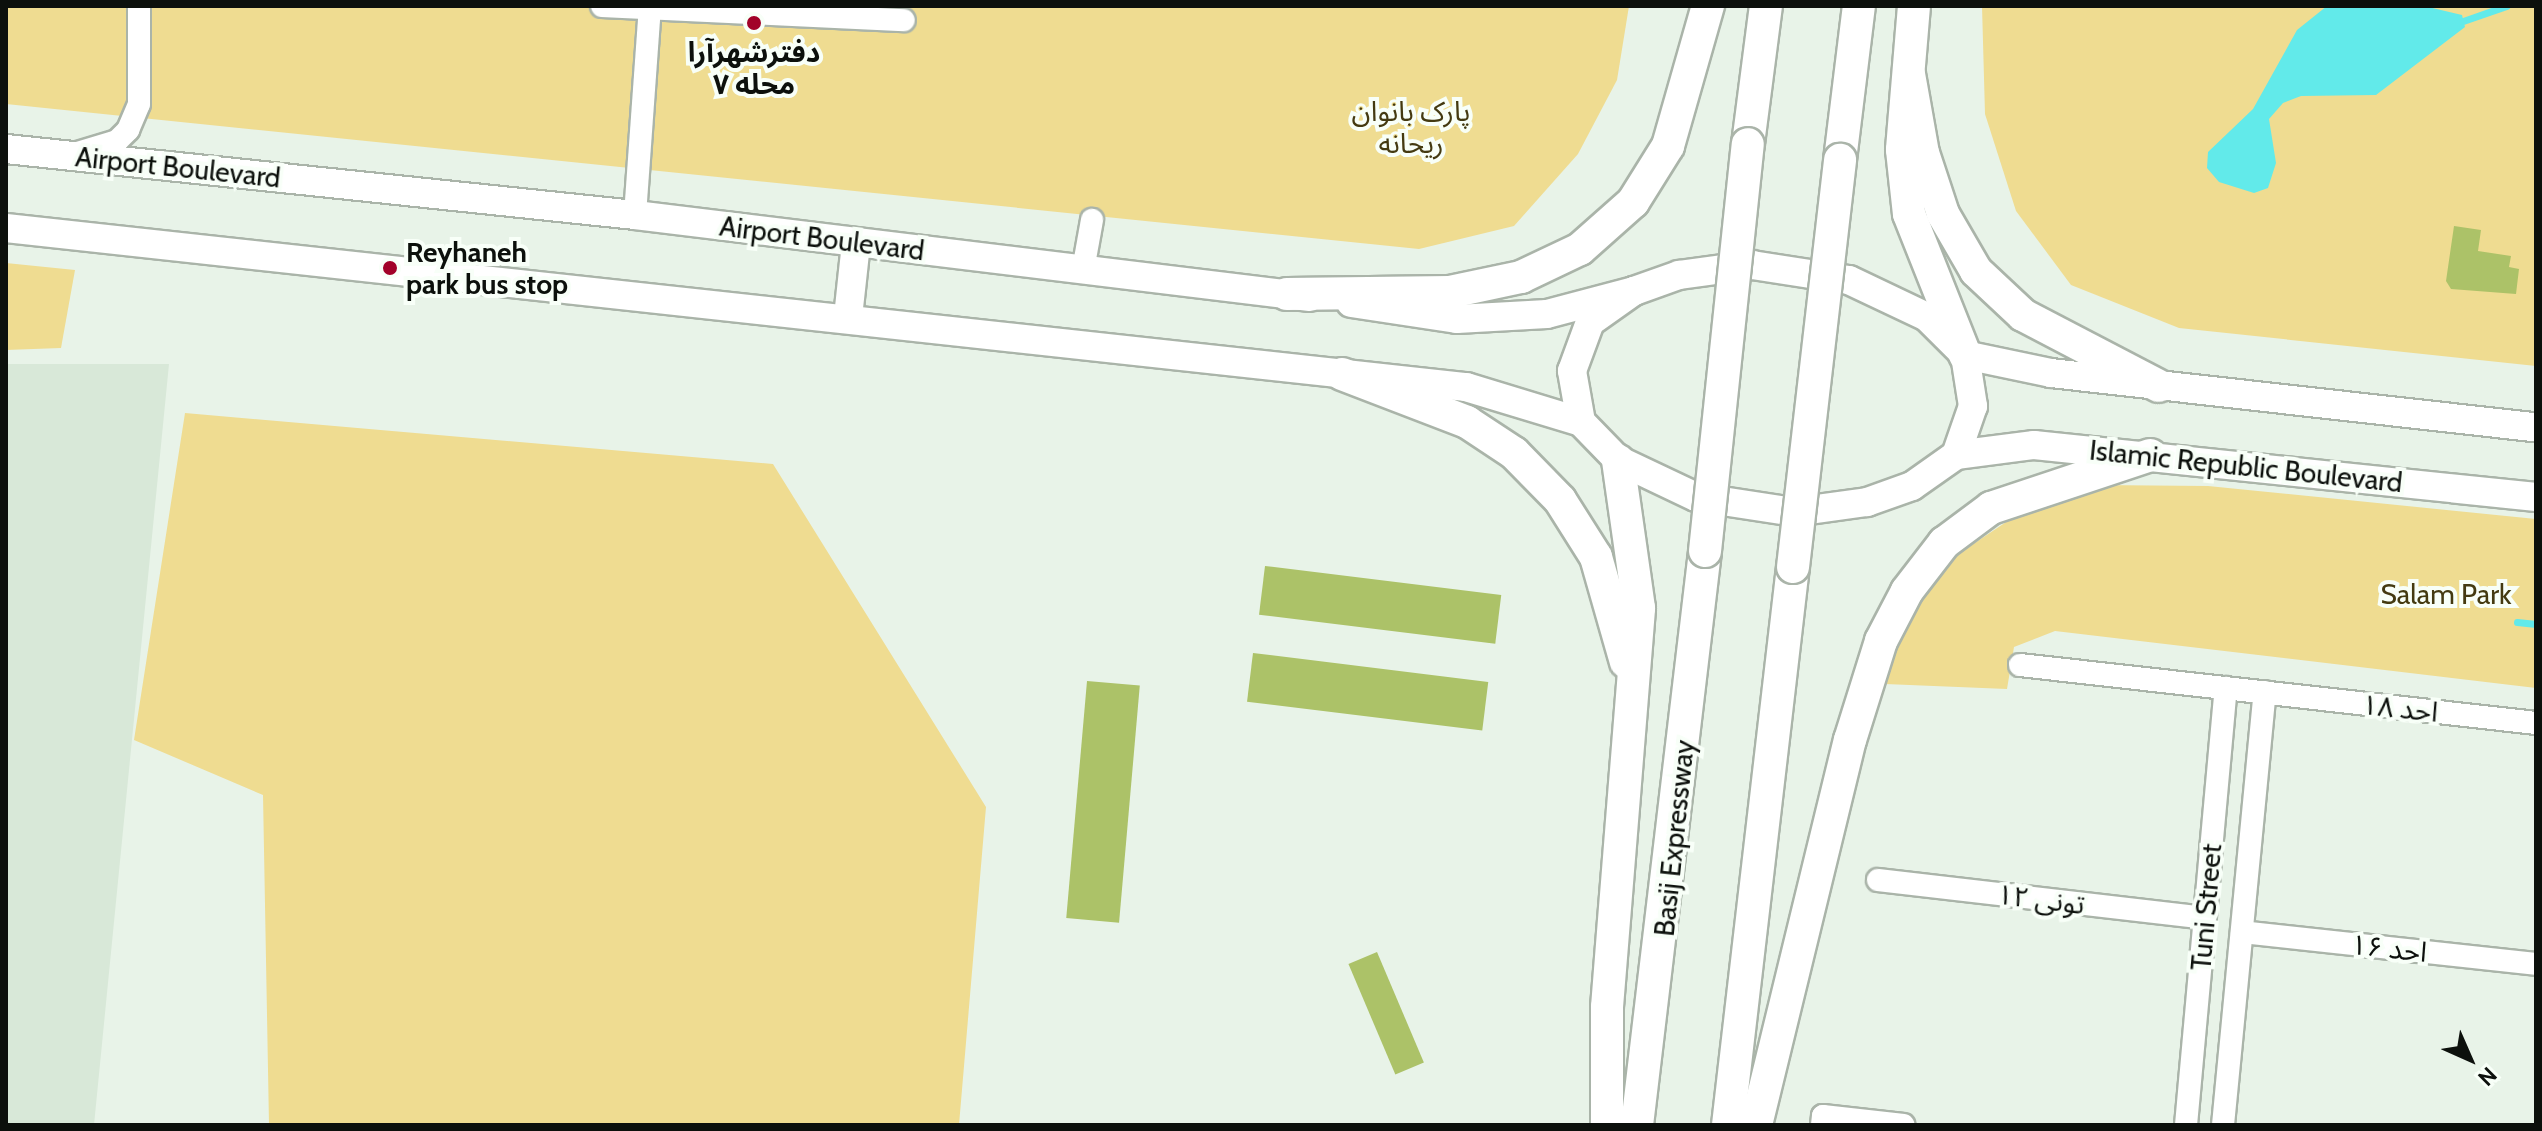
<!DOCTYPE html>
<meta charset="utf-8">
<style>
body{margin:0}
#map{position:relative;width:2542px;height:1131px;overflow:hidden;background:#e8f3e8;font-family:Cabin,"Noto Sans Arabic",sans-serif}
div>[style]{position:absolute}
.built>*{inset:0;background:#d8e8d8}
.green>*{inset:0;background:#efdc91}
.water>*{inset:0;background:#62eaea}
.stream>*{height:7px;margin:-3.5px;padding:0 3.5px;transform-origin:3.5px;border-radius:3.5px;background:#62eaea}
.building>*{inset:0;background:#acc268;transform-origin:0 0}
.roads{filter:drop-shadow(2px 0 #aab4a9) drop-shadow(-2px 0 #aab4a9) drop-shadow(0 2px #aab4a9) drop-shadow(0 -2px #aab4a9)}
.minor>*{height:22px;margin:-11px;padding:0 11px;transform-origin:11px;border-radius:11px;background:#fff}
.major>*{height:28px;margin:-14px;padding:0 14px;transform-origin:14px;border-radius:14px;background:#fff}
.highway>*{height:32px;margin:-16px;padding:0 16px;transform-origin:16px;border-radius:16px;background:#fff}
.bridges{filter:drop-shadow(2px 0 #aab4a9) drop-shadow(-2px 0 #aab4a9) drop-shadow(0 2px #aab4a9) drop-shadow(0 -2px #aab4a9)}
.highway-bridge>*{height:32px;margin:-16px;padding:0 16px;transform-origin:16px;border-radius:16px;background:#fff}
.dots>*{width:22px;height:22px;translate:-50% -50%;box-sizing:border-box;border:4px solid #f8fff8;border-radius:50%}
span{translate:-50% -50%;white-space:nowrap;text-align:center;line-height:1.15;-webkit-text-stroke:8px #f8fff8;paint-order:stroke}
.poi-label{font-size:28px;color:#0c100c;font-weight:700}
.left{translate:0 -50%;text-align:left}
.park-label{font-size:28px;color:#443a11}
.street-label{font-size:28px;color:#0c100c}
.frame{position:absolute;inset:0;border:8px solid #0c100c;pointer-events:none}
.north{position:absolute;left:2430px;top:1019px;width:80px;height:80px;-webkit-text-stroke:6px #f8fff8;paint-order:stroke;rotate:135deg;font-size:22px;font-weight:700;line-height:32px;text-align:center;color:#0c100c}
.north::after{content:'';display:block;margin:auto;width:28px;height:36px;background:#0c100c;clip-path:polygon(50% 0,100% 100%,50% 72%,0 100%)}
</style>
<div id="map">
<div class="built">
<i style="clip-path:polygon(6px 364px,169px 364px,94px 1125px,6px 1125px)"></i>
</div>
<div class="green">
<i style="clip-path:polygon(6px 6px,1629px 6px,1617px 80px,1578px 154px,1514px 226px,1419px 249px,6px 104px)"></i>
<i style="clip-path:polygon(1982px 6px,2536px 6px,2536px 366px,2179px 328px,2071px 285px,2016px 211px,1985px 114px)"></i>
<i style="clip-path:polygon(6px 263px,75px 270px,61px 348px,6px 350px)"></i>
<i style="clip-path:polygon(185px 413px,773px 464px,986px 807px,959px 1125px,269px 1125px,263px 795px,134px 740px)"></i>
<i style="clip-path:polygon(2096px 485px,2208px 486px,2536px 519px,2536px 688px,2055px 631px,2014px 647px,2007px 689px,1885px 684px,1911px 608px,1957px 555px,2018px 514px)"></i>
</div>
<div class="water">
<i style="clip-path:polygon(2327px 6px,2424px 6px,2462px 15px,2465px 27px,2376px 95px,2301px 96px,2283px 103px,2269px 119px,2276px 163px,2268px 188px,2254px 193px,2219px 182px,2207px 168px,2208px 152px,2253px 109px,2297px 30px)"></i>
</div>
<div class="stream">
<i style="left:2463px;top:21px;width:46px;rotate:-19.2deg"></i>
<i style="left:2517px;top:622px;width:19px;rotate:6deg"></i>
</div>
<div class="building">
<i style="clip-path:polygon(2454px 226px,2481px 230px,2478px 251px,2511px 256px,2509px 267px,2519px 269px,2516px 294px,2451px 289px,2446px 281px)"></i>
<i style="left:1265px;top:566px;width:238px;height:49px;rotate:7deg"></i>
<i style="left:1253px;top:653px;width:237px;height:49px;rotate:7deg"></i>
<i style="left:1087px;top:681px;width:53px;height:238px;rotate:5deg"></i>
<i style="left:1377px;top:952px;width:120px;height:31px;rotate:67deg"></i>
</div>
<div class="roads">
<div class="minor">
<i style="left:602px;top:6px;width:302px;rotate:2.7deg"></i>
<i style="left:74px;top:154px;width:45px;rotate:-16.8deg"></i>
<i style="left:117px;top:141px;width:16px;rotate:-45deg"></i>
<i style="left:128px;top:130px;width:28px;rotate:-67deg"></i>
<i style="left:139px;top:104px;width:98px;rotate:-90deg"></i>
<i style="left:635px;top:215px;width:210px;rotate:-85.9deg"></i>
<i style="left:1083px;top:270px;width:51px;rotate:-79.8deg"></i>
<i style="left:2020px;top:665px;width:519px;rotate:6.41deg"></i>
<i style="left:1878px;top:880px;width:329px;rotate:6.6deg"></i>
<i style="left:2242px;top:932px;width:296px;rotate:6.2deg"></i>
<i style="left:1822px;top:1125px;width:9px;rotate:-84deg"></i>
<i style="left:1823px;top:1116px;width:81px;rotate:6.4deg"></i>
<i style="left:2186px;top:1125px;width:439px;rotate:-84.8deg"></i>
<i style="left:2223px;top:1125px;width:435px;rotate:-84.5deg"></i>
</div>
<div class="major">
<i style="left:6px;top:149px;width:632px;rotate:5.99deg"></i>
<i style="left:635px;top:215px;width:680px;rotate:6.93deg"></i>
<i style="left:6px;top:228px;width:1469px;rotate:6.22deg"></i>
<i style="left:1466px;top:387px;width:120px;rotate:16.9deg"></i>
<i style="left:1752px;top:265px;width:98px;rotate:8.8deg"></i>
<i style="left:1849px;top:280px;width:86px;rotate:25.4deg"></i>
<i style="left:1927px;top:317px;width:54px;rotate:45deg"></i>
<i style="left:1965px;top:355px;width:52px;rotate:81.1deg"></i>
<i style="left:1973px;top:406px;width:52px;rotate:109.1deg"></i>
<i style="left:1956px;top:455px;width:54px;rotate:144.8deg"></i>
<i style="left:1912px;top:486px;width:48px;rotate:160.4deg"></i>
<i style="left:1867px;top:502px;width:74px;rotate:172.2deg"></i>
<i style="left:1794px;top:512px;width:99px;rotate:-171.3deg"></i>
<i style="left:1696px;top:497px;width:86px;rotate:-154.6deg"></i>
<i style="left:1618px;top:460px;width:53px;rotate:-134.2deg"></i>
<i style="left:1581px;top:422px;width:52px;rotate:-100deg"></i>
<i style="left:1572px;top:371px;width:52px;rotate:-69.8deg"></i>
<i style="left:1590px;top:322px;width:54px;rotate:-35.2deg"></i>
<i style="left:1634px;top:291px;width:48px;rotate:-19.6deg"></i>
<i style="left:1679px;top:275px;width:74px;rotate:-7.8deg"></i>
<i style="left:1351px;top:303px;width:107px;rotate:8.6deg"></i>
<i style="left:1457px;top:319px;width:90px;rotate:-3.2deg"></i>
<i style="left:1547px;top:314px;width:90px;rotate:-14.8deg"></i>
<i style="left:848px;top:317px;width:74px;rotate:-83.8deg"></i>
<i style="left:1965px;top:355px;width:88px;rotate:11.8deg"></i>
<i style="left:2051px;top:373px;width:488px;rotate:6.4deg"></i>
<i style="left:1956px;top:455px;width:79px;rotate:-7.3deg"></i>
<i style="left:2034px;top:445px;width:505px;rotate:5.91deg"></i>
</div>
<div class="highway">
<i style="left:1914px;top:6px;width:144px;rotate:94.8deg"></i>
<i style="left:1902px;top:150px;width:64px;rotate:83.8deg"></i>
<i style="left:1909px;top:214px;width:152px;rotate:68.3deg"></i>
<i style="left:1909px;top:74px;width:80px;rotate:80deg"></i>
<i style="left:1923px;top:153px;width:64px;rotate:71.8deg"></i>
<i style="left:1943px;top:214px;width:66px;rotate:59.9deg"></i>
<i style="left:1976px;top:271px;width:64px;rotate:43.1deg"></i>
<i style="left:2023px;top:315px;width:153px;rotate:27.6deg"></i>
<i style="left:1748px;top:144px;width:139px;rotate:-82.6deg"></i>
<i style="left:1840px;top:160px;width:155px;rotate:-83deg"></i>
<i style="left:1287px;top:294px;width:163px;rotate:-0.7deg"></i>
<i style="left:1450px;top:292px;width:73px;rotate:-11.9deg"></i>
<i style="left:1521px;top:277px;width:65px;rotate:-25.4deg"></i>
<i style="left:1580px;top:249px;width:71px;rotate:-41.6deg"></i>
<i style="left:1633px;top:202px;width:66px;rotate:-58deg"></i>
<i style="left:1668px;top:146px;width:146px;rotate:-74.1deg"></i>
<i style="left:1342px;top:374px;width:134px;rotate:21deg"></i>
<i style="left:1467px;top:422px;width:56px;rotate:33.4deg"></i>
<i style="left:1514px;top:453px;width:66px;rotate:45.6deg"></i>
<i style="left:1560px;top:500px;width:67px;rotate:57.7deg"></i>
<i style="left:1596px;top:557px;width:109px;rotate:74.1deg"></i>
<i style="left:1607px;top:1125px;width:118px;rotate:-90deg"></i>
<i style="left:1607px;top:1007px;width:400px;rotate:-85.4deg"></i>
<i style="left:1639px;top:608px;width:149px;rotate:-98.1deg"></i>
<i style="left:1637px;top:1125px;width:578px;rotate:-83.24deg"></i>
<i style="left:1728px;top:1125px;width:562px;rotate:-83.36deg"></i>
<i style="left:1756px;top:1125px;width:396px;rotate:-76.3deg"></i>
<i style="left:1850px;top:740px;width:104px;rotate:-72.6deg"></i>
<i style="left:1881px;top:641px;width:56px;rotate:-62.5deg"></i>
<i style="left:1907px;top:591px;width:61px;rotate:-52.4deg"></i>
<i style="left:1944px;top:543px;width:59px;rotate:-36.7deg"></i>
<i style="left:1991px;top:508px;width:168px;rotate:-18.4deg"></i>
</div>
</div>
<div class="bridges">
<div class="highway-bridge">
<i style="left:1705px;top:551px;width:409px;rotate:-84deg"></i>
<i style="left:1793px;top:567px;width:410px;rotate:-83.4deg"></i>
</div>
</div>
<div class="dots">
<i style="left:754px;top:23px;background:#a20229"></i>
<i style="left:390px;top:268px;background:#a20229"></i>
</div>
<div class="poi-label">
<span style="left:754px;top:68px">دفترشهرآرا<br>محله ۷</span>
<span class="left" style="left:406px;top:268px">Reyhaneh<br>park bus stop</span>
</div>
<div class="park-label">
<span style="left:1411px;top:127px">پارک بانوان<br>ریحانه</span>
<span style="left:2446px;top:594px">Salam Park</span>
</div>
<div class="street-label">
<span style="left:178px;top:167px;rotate:6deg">Airport Boulevard</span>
<span style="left:822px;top:238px;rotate:7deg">Airport Boulevard</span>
<span style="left:2246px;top:466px;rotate:6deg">Islamic Republic Boulevard</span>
<span style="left:2400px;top:708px;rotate:6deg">احد ۱۸</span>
<span style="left:1674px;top:838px;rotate:-84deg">Basij Expressway</span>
<span style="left:2041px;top:899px;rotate:7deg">تونی ۱۲</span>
<span style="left:2206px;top:907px;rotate:-85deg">Tuni Street</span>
<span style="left:2389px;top:948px;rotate:6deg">احد ۱۶</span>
</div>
<div class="frame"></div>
<div class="north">N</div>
</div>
